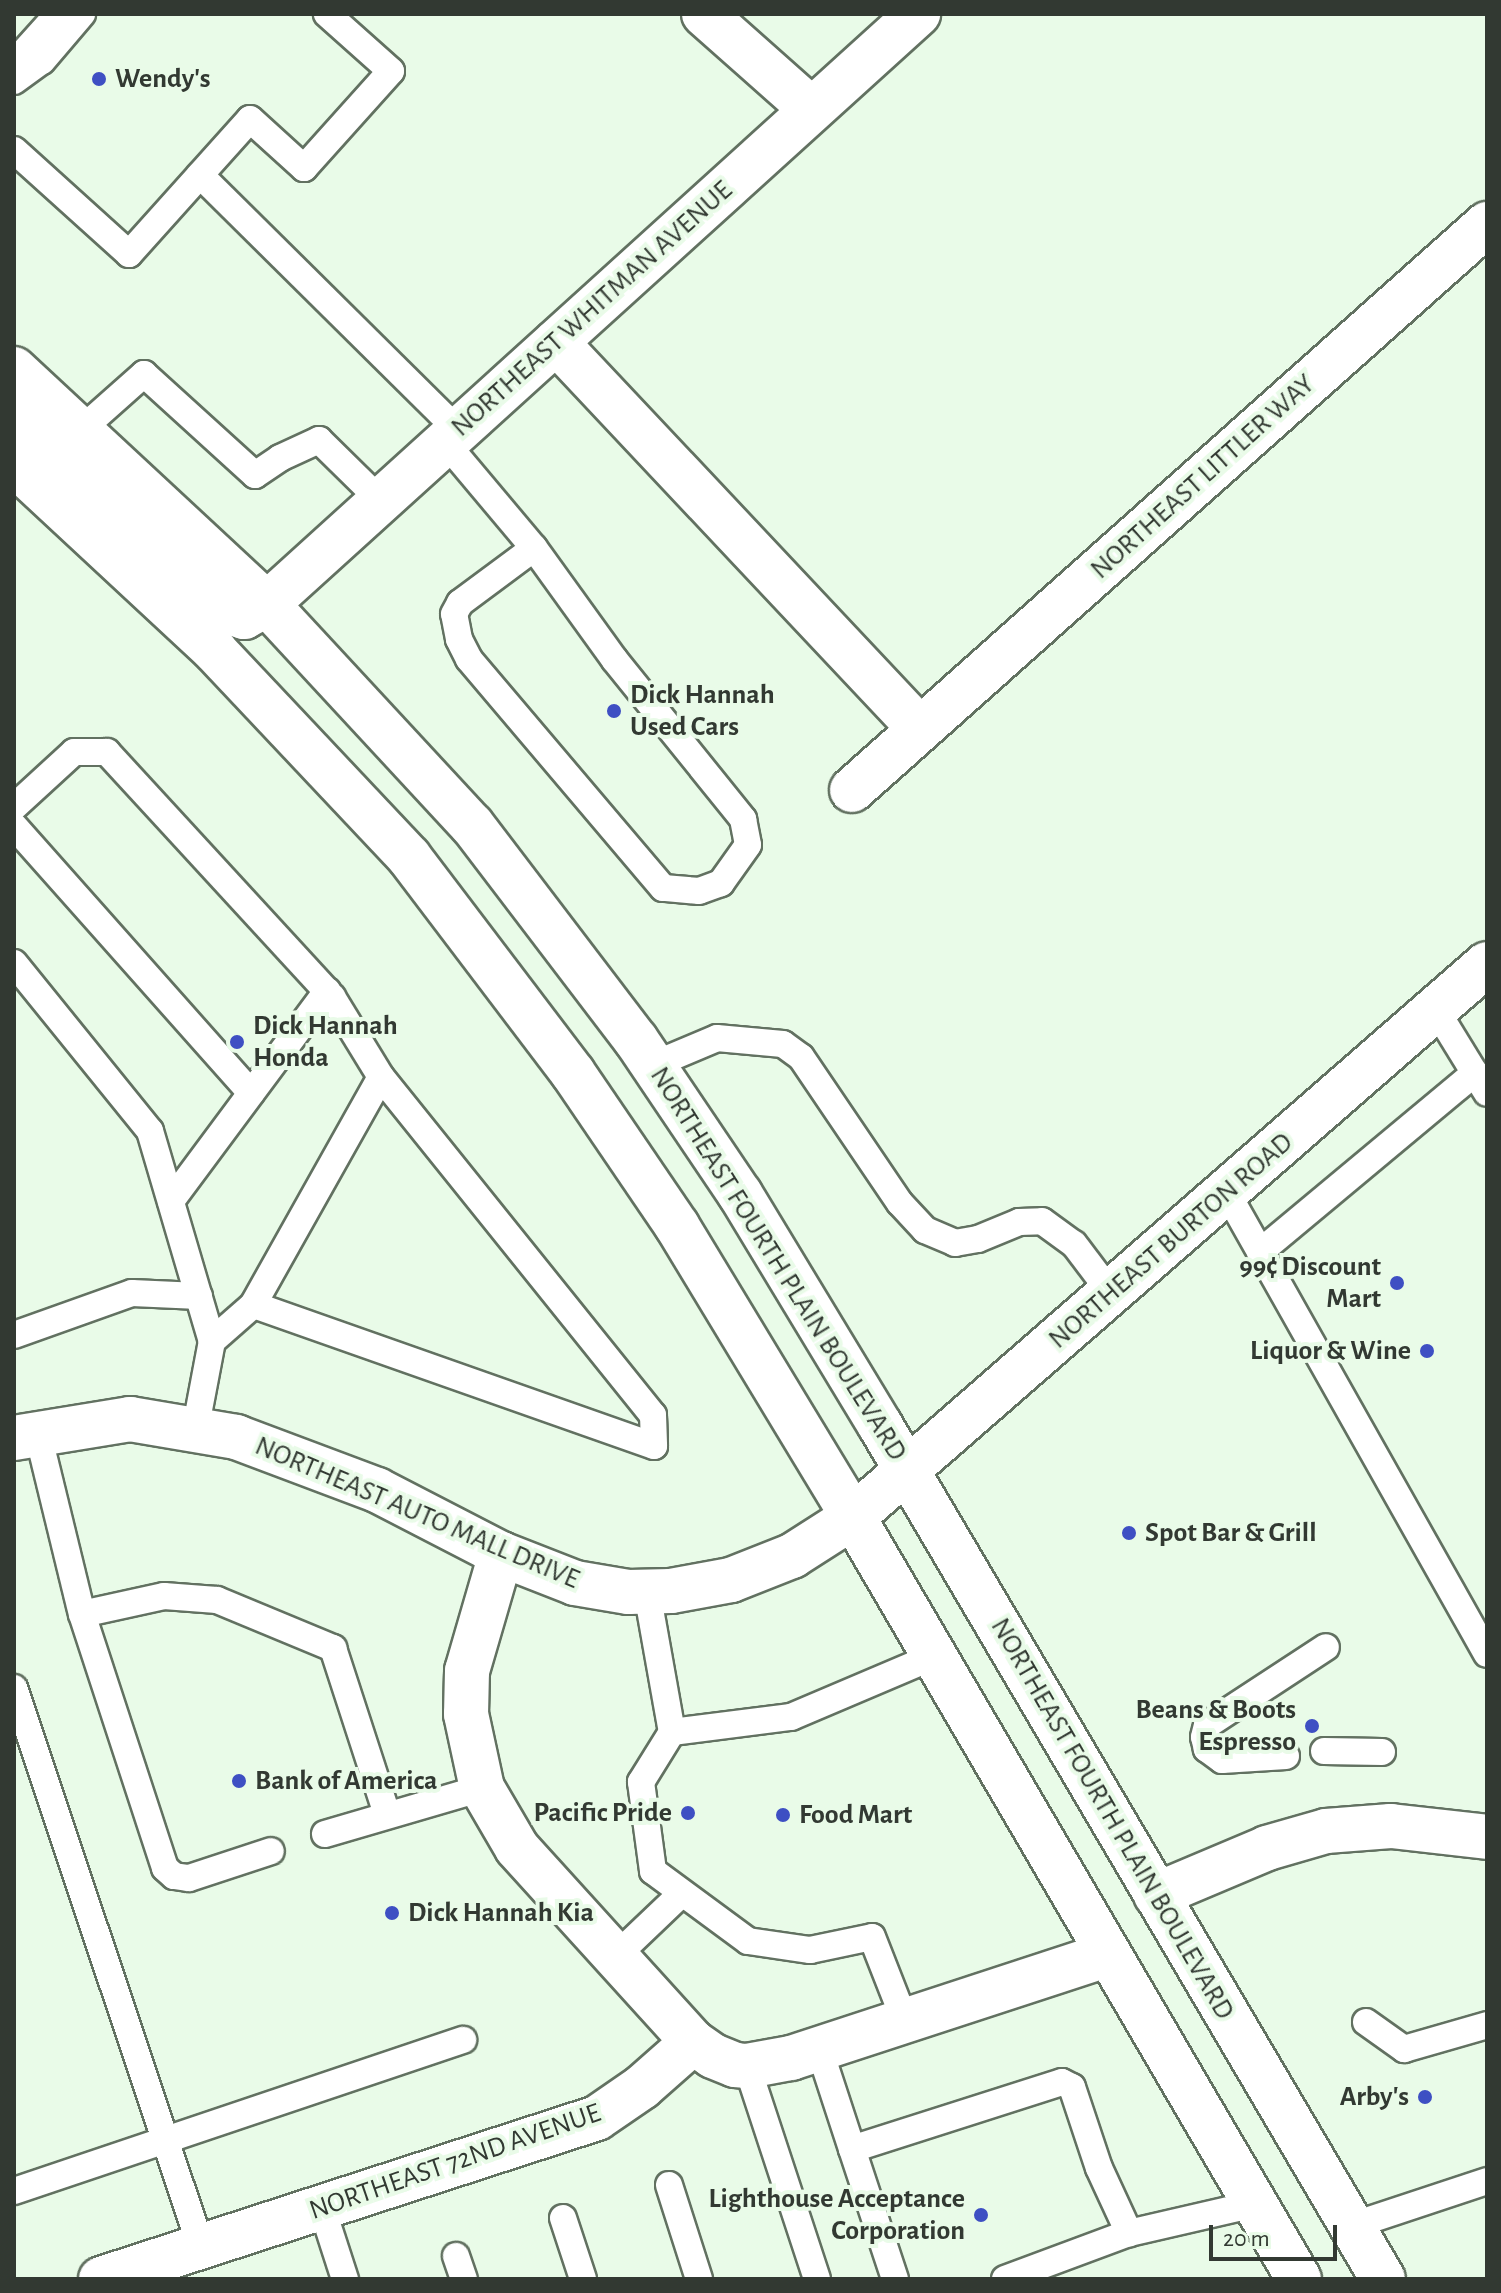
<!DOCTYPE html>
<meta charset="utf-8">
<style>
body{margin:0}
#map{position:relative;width:1501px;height:2293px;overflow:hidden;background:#e9fbe8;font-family:"Alegreya Sans",sans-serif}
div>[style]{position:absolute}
.roads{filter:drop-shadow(2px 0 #627161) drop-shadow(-2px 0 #627161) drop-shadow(0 2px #627161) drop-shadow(0 -2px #627161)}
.service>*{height:26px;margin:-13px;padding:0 13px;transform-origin:13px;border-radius:13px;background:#fff}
.minor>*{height:44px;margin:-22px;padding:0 22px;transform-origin:22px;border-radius:22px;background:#fff}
.tertiary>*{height:44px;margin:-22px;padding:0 22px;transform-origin:22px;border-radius:22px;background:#fff}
.secondary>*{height:44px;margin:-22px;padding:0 22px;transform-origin:22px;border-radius:22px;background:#fff}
.dots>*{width:22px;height:22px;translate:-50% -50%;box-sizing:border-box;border:4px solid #e9fbe8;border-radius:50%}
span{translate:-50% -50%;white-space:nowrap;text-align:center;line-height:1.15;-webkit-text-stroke:8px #e9fbe8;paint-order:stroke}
.poi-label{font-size:28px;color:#323932;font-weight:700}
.left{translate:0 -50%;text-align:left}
.right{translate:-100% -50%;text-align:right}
.street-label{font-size:28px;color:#323932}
.frame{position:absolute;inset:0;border:16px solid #323932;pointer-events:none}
.scale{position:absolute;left:1209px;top:2225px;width:128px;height:36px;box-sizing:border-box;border:4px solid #323932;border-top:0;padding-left:10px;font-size:24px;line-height:28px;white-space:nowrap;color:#323932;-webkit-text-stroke:6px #e9fbe8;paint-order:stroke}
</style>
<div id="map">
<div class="roads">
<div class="service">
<i style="left:14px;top:63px;width:66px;rotate:-48.1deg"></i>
<i style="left:14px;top:81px;width:34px;rotate:-36deg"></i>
<i style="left:42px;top:61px;width:62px;rotate:-49.6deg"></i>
<i style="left:14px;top:150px;width:155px;rotate:42.1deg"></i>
<i style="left:129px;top:254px;width:181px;rotate:-48.1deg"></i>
<i style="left:250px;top:119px;width:73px;rotate:42.2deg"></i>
<i style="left:304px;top:168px;width:130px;rotate:-48.1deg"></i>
<i style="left:391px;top:71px;width:86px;rotate:-138.3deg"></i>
<i style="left:200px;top:175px;width:363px;rotate:44.7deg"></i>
<i style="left:82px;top:429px;width:83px;rotate:-41.6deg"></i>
<i style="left:144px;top:374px;width:150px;rotate:42.3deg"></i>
<i style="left:255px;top:475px;width:30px;rotate:-34deg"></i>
<i style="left:280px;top:458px;width:43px;rotate:-24.8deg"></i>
<i style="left:319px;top:440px;width:87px;rotate:44.5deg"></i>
<i style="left:445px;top:442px;width:138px;rotate:50deg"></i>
<i style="left:534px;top:548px;width:137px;rotate:54.2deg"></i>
<i style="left:614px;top:659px;width:206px;rotate:51.1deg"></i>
<i style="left:743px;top:819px;width:26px;rotate:79deg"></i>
<i style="left:748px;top:845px;width:47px;rotate:125.4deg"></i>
<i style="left:721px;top:883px;width:23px;rotate:160deg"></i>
<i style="left:699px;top:891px;width:36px;rotate:-175deg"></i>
<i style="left:663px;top:888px;width:300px;rotate:-130.3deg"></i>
<i style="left:469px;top:659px;width:22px;rotate:-117deg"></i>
<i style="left:459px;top:639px;width:25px;rotate:-101deg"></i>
<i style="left:454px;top:614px;width:13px;rotate:-61deg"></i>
<i style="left:460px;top:603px;width:92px;rotate:-36.6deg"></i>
<i style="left:14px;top:807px;width:81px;rotate:-42.5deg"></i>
<i style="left:74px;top:752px;width:33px"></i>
<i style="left:107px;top:752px;width:333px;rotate:47.4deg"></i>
<i style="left:332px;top:997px;width:94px;rotate:58.5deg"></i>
<i style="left:381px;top:1077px;width:434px;rotate:51.2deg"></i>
<i style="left:653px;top:1415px;width:31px;rotate:88deg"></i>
<i style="left:654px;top:1446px;width:425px;rotate:-160.6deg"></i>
<i style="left:253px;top:1305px;width:55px;rotate:138.7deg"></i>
<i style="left:14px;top:826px;width:357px;rotate:48.4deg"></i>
<i style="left:14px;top:963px;width:216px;rotate:51deg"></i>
<i style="left:150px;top:1131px;width:219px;rotate:73.6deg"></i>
<i style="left:212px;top:1341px;width:92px;rotate:100.7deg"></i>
<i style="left:1436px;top:1010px;width:97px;rotate:58.4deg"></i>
<i style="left:653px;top:1065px;width:69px;rotate:-22.9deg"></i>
<i style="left:717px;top:1038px;width:66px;rotate:5.2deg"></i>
<i style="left:783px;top:1044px;width:22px;rotate:36deg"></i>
<i style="left:801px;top:1057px;width:176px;rotate:55.9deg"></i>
<i style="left:900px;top:1203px;width:37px;rotate:47deg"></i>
<i style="left:925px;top:1230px;width:33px;rotate:23deg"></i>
<i style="left:955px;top:1243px;width:23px;rotate:-10deg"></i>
<i style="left:978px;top:1239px;width:44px;rotate:-22.5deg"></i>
<i style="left:1019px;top:1222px;width:23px;rotate:-2deg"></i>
<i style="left:1042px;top:1221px;width:39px;rotate:36deg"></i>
<i style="left:1074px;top:1244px;width:61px;rotate:52.9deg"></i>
<i style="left:1227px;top:1193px;width:529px;rotate:60.58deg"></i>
<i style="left:171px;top:1201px;width:262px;rotate:-53.4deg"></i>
<i style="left:1260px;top:1252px;width:280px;rotate:-39.8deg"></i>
<i style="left:253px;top:1305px;width:261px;rotate:-60.7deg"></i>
<i style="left:14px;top:1335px;width:125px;rotate:-19.6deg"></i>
<i style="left:132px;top:1293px;width:67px;rotate:2.6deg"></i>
<i style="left:38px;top:1434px;width:185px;rotate:76.3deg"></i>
<i style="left:82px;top:1614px;width:267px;rotate:71.9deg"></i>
<i style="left:165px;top:1868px;width:12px;rotate:42deg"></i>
<i style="left:174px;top:1876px;width:15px;rotate:8deg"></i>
<i style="left:189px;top:1878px;width:86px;rotate:-18.2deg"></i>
<i style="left:647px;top:1592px;width:142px;rotate:79.9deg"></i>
<i style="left:672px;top:1732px;width:120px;rotate:-7.2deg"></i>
<i style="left:791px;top:1717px;width:156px;rotate:-23deg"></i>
<i style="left:82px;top:1614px;width:84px;rotate:-12.4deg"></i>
<i style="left:164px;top:1596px;width:53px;rotate:4.3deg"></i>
<i style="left:217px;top:1600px;width:126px;rotate:22.5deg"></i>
<i style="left:333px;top:1648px;width:175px;rotate:72deg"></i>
<i style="left:14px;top:1688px;width:589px;rotate:71.5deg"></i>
<i style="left:672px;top:1732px;width:59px;rotate:121.8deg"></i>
<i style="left:641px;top:1782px;width:90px;rotate:82.3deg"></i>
<i style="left:653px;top:1871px;width:118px;rotate:36.4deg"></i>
<i style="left:748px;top:1941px;width:63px;rotate:8.3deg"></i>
<i style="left:810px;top:1950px;width:63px;rotate:-11.8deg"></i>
<i style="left:872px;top:1937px;width:90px;rotate:68.6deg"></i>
<i style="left:1324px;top:1751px;width:58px;rotate:1deg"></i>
<i style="left:1286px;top:1756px;width:64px;rotate:176.4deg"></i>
<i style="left:1222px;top:1760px;width:19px;rotate:-144deg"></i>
<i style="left:1207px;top:1749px;width:12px;rotate:-104deg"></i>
<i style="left:1204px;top:1737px;width:12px;rotate:-76deg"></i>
<i style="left:1207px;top:1725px;width:142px;rotate:-33.2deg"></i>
<i style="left:325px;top:1834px;width:164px;rotate:-16.3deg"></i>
<i style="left:616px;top:1956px;width:90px;rotate:-43.6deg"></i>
<i style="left:1366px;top:2022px;width:47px;rotate:35.4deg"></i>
<i style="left:1404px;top:2049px;width:86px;rotate:-16.1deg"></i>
<i style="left:819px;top:2048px;width:106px;rotate:71.9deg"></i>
<i style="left:747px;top:2066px;width:224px;rotate:71.8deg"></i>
<i style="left:669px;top:2185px;width:99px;rotate:72.3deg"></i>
<i style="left:14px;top:2191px;width:474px;rotate:-18.6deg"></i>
<i style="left:322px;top:2208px;width:75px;rotate:72.1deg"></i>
<i style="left:563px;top:2218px;width:64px;rotate:71.8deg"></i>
<i style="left:1351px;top:2226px;width:143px;rotate:-18.3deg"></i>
<i style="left:456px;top:2256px;width:24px;rotate:71deg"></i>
<i style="left:895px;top:2279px;width:137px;rotate:-108.3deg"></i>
<i style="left:852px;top:2149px;width:220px;rotate:-17.7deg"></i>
<i style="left:1062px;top:2082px;width:11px;rotate:27deg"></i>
<i style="left:1072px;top:2087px;width:85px;rotate:71.6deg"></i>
<i style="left:1099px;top:2168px;width:72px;rotate:65.2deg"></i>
<i style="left:1005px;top:2279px;width:132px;rotate:-20.4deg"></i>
<i style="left:1129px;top:2233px;width:129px;rotate:-13deg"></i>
</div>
<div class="minor">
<i style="left:704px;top:14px;width:144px;rotate:41.6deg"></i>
<i style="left:556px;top:342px;width:531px;rotate:46.75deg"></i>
<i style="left:267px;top:604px;width:879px;rotate:-42.19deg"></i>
<i style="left:852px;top:790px;width:851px;rotate:-41.71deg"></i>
<i style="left:501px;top:1554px;width:122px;rotate:106.2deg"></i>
<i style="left:467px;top:1671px;width:43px;rotate:91.3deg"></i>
<i style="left:466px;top:1714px;width:76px;rotate:77.8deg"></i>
<i style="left:482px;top:1788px;width:69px;rotate:59.7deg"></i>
<i style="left:517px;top:1848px;width:262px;rotate:47.8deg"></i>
<i style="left:693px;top:2042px;width:24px;rotate:35deg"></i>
<i style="left:713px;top:2056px;width:24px;rotate:22deg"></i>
<i style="left:735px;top:2065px;width:12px;rotate:5deg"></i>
<i style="left:747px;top:2066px;width:45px;rotate:-10.3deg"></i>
<i style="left:791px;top:2058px;width:332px;rotate:-18.1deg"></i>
<i style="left:1156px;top:1895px;width:121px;rotate:-22.9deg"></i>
<i style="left:1267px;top:1848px;width:61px;rotate:-16.1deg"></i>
<i style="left:1326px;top:1831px;width:65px;rotate:-4.4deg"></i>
<i style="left:1391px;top:1826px;width:97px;rotate:6.5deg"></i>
<i style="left:101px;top:2279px;width:521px;rotate:-17.98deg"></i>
<i style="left:597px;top:2118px;width:55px;rotate:-34.6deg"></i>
<i style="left:642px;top:2087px;width:68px;rotate:-41.4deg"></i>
</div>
<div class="tertiary">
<i style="left:14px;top:1438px;width:118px;rotate:-9.3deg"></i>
<i style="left:130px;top:1419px;width:108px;rotate:9.6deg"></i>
<i style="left:236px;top:1437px;width:151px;rotate:20.6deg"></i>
<i style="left:377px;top:1490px;width:140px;rotate:27.3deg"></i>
<i style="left:501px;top:1554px;width:79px;rotate:21.4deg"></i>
<i style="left:575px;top:1583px;width:54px;rotate:9.6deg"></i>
<i style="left:628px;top:1592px;width:43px;rotate:-1.3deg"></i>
<i style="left:671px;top:1591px;width:61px;rotate:-10.4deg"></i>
<i style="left:731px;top:1580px;width:66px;rotate:-21.5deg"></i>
<i style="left:792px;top:1556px;width:72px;rotate:-32.6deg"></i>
<i style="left:853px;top:1517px;width:841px;rotate:-41.1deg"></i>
</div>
<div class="secondary">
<i style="left:14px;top:369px;width:345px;rotate:42.9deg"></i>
<i style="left:267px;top:604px;width:301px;rotate:47.2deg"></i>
<i style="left:472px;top:825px;width:270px;rotate:52.7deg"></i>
<i style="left:636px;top:1040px;width:186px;rotate:56deg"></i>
<i style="left:740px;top:1194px;width:270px;rotate:58.8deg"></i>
<i style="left:880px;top:1425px;width:991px;rotate:59.5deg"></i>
<i style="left:14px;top:421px;width:287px;rotate:41.7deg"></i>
<i style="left:228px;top:612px;width:17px;rotate:17deg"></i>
<i style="left:244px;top:617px;width:26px;rotate:-29deg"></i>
<i style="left:14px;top:464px;width:275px;rotate:42.9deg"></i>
<i style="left:215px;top:651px;width:283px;rotate:46.7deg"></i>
<i style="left:409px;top:857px;width:271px;rotate:52.8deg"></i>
<i style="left:573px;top:1073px;width:185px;rotate:55.8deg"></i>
<i style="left:677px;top:1226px;width:340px;rotate:58.8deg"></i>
<i style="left:853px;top:1517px;width:883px;rotate:59.66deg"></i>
</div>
</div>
<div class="dots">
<i style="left:99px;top:79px;background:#3e4fc3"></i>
<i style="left:614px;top:711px;background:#3e4fc3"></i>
<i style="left:237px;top:1042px;background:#3e4fc3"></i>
<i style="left:1397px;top:1283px;background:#3e4fc3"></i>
<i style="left:1427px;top:1351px;background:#3e4fc3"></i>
<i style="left:1129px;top:1533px;background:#3e4fc3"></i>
<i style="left:1312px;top:1726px;background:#3e4fc3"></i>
<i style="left:239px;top:1781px;background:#3e4fc3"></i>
<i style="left:688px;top:1813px;background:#3e4fc3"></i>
<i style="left:783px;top:1815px;background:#3e4fc3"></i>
<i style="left:392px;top:1913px;background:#3e4fc3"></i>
<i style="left:1425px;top:2097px;background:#3e4fc3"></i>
<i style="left:981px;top:2215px;background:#3e4fc3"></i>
</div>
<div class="poi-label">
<span class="left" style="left:115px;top:79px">Wendy's</span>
<span class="left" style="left:630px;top:711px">Dick Hannah<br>Used Cars</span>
<span class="left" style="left:253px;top:1042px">Dick Hannah<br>Honda</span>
<span class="right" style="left:1381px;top:1283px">99¢ Discount<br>Mart</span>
<span class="right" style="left:1411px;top:1351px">Liquor &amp; Wine</span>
<span class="left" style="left:1145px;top:1533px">Spot Bar &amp; Grill</span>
<span class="right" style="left:1296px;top:1726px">Beans &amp; Boots<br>Espresso</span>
<span class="left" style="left:255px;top:1781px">Bank of America</span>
<span class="right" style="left:672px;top:1813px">Pacific Pride</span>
<span class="left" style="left:799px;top:1815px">Food Mart</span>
<span class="left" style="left:408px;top:1913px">Dick Hannah Kia</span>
<span class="right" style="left:1409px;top:2097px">Arby's</span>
<span class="right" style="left:965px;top:2215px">Lighthouse Acceptance<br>Corporation</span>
</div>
<div class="street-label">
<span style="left:592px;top:309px;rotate:-42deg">NORTHEAST WHITMAN AVENUE</span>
<span style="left:1203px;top:477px;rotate:-42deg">NORTHEAST LITTLER WAY</span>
<span style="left:1171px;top:1241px;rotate:-41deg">NORTHEAST BURTON ROAD</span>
<span style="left:778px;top:1264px;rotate:58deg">NORTHEAST FOURTH PLAIN BOULEVARD</span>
<span style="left:417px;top:1513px;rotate:23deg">NORTHEAST AUTO MALL DRIVE</span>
<span style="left:1112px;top:1819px;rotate:60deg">NORTHEAST FOURTH PLAIN BOULEVARD</span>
<span style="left:455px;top:2162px;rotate:-19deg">NORTHEAST 72ND AVENUE</span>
</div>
<div class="frame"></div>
<div class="scale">20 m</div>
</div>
